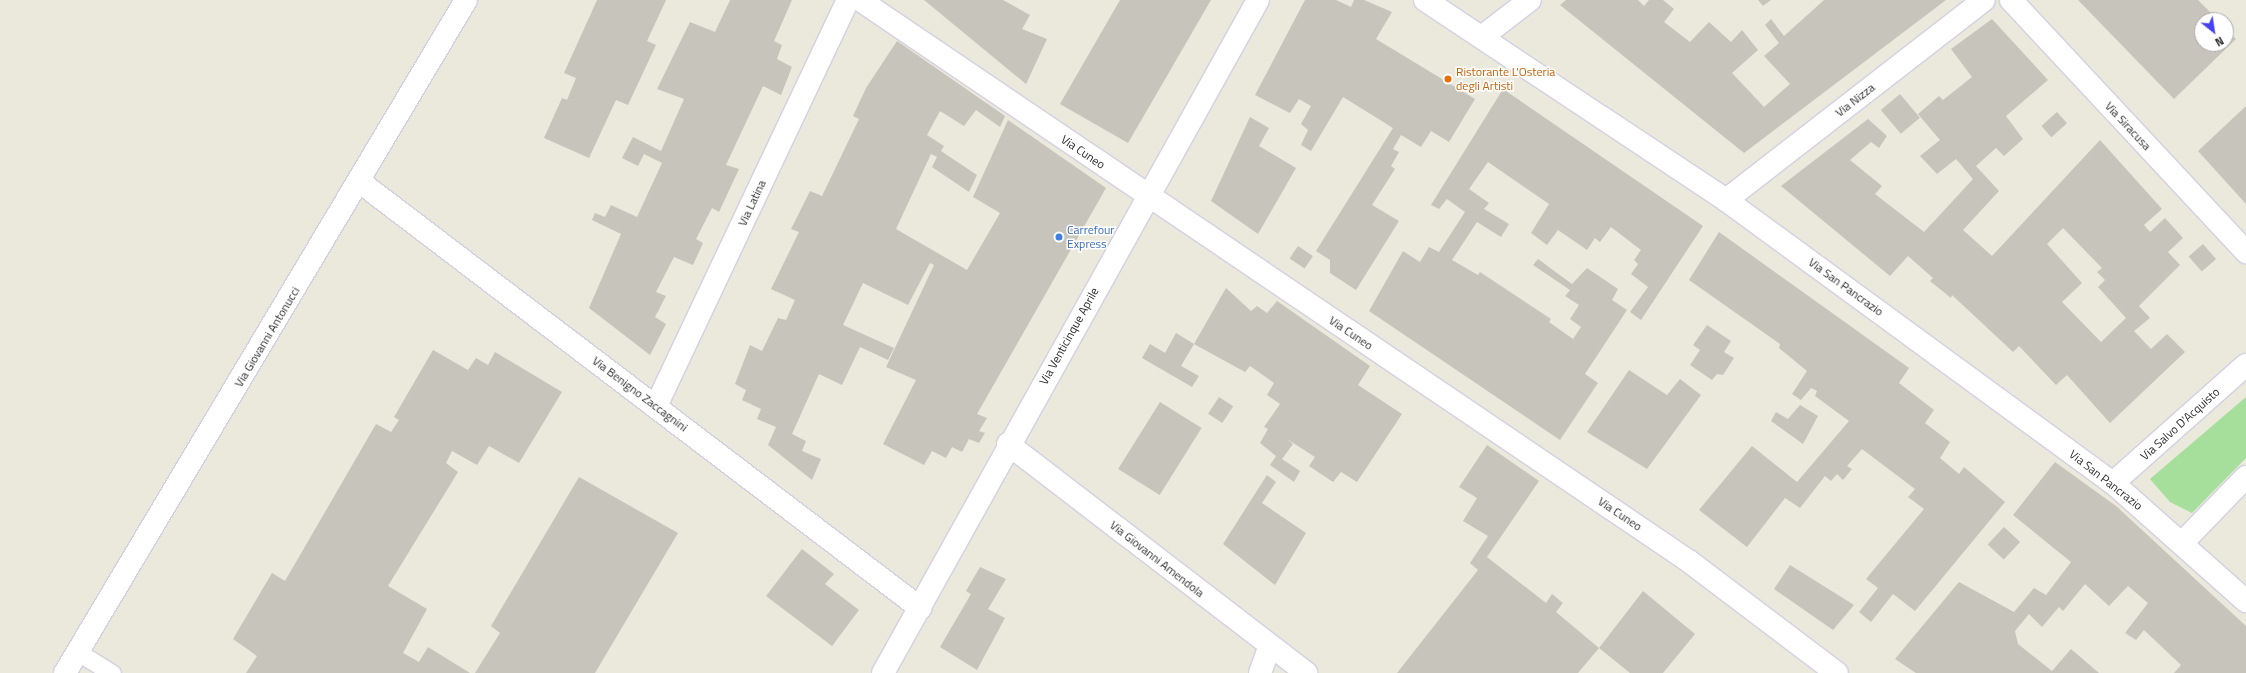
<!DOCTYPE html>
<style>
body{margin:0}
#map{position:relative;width:2246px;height:673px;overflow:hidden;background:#ebe8dc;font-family:"Titillium Web",sans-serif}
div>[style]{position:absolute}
.green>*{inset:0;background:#a5df9b}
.building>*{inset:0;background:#c7c4bc;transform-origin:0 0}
.roads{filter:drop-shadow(1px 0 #d2d1e2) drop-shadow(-1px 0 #d2d1e2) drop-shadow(0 1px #d2d1e2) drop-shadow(0 -1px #d2d1e2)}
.service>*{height:17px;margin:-8.5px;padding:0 8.5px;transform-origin:8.5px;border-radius:8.5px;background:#fff}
.minor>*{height:22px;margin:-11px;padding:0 11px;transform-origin:11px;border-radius:11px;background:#fff}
.dots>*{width:11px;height:11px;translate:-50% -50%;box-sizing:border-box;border:2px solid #fff;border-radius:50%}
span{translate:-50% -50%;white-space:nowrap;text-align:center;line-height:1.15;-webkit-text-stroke:3px #fff;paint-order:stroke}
.food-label{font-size:12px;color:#c56008}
.left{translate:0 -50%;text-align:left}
.street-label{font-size:12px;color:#2a2a2a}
.shop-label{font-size:12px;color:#366cbe}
.north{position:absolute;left:2194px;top:12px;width:40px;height:40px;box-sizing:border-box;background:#fff;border:1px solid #aaa;border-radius:50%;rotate:150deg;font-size:11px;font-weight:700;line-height:16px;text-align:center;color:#2a2a2a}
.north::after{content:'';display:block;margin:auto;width:14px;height:18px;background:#4543f1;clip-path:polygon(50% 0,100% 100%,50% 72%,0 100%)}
</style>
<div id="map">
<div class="green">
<i style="clip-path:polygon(2246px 397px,2246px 458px,2192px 513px,2170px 502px,2150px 479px)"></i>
</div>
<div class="building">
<i style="clip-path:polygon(597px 0,666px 0,647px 41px,656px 45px,628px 105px,616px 100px,589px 158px,544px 138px,562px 98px,567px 100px,576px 78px,564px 73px)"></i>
<i style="clip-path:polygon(730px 0,792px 0,774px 41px,782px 45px,777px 59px,792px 67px,781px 95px,763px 86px,726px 165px,739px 169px,719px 212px,712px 208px,696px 239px,703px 243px,693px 265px,674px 257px,656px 292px,666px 296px,655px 317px,666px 324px,650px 355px,589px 308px,621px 234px,592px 220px,595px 213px,605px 217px,611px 205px,637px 217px,662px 163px,644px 154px,638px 166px,622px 158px,633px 137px,661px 151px,684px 99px,657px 89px,690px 22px,715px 32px)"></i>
<i style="clip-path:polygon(924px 0,1003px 0,1030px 15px,1022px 29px,1047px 39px,1026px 84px)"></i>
<i style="clip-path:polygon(1120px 0,1211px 0,1128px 143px,1060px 104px)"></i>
<i style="clip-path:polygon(1305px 0,1336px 0,1351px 7px,1354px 0,1364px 0,1392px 12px,1376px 39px,1475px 99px,1449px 142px,1431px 131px,1421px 147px,1401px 135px,1393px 149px,1399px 152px,1391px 166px,1395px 169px,1372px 205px,1399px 221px,1356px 290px,1330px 273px,1330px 260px,1316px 251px,1393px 128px,1343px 97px,1311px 151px,1301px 145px,1308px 130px,1301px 124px,1311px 106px,1299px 99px,1290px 113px,1255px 95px)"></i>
<i style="clip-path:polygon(1566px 0,1638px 0,1644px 6px,1649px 0,1663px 0,1674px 9px,1664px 22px,1690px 42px,1709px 22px,1731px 42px,1742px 30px,1758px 50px,1732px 73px,1764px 107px,1790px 84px,1764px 56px,1779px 43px,1765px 25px,1771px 19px,1784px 36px,1824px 0,1946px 0,1744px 153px,1560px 5px)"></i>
<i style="clip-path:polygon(1758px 0,1771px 0,1763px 6px)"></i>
<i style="clip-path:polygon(2078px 0,2198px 0,2218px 20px,2202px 20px,2202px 44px,2226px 44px,2226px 29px,2236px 39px,2174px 99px)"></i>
<i style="clip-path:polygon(evenodd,1992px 19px,2048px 80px,2006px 116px,2023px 139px,2004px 156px,1996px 148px,1976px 166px,1999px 191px,1963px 230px,1992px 256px,2100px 140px,2162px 209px,2144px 225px,2150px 232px,2165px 218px,2183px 238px,2168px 252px,2180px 265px,2139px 306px,2150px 318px,2134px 331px,2151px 349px,2167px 334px,2185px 352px,2110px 423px,2067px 375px,2056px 385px,2019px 346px,2013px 352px,1952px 295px,1951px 298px,1930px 281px,1933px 278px,1908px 256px,1890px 276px,1781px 186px,1868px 119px,1887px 136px,1879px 148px,1871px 142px,1850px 160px,1882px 186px,1875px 194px,1924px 232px,1973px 179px,1956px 159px,1937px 174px,1920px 156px,1940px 140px,1918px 114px,1939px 96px,1943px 100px,1972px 77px,1951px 49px,1992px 19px,2063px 228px,2102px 268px,2097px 272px,2105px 280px,2098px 287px,2126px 318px,2101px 342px,2062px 302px,2082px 283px,2047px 244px,2063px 228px)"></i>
<i style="clip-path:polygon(897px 41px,1005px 116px,1000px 127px,976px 110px,964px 126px,940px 111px,927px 135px,944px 146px,941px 151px,977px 175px,969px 192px,932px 167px,937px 157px,931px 154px,896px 229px,967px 270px,1000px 213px,973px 197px,1008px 120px,1106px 188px,977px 414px,987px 418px,979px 431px,985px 433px,979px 443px,969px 439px,962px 452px,952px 447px,946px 458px,932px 451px,924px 465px,883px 444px,916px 380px,886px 367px,934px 265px,930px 263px,908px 305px,863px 283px,843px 325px,894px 348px,888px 360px,860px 347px,842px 385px,819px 374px,792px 434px,806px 441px,802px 451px,821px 459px,812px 480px,768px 445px,776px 427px,757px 419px,761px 409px,742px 400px,746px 390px,735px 384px,750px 345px,762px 351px,778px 318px,786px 320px,795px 300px,771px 289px,799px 232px,791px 229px,810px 191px,822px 196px,859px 119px,853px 116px,866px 88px)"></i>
<i style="clip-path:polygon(1503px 89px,1703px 226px,1641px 320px,1630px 312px,1648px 287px,1631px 274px,1638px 264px,1634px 260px,1641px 250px,1611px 227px,1600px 242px,1595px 238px,1587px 250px,1558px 230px,1547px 245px,1531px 233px,1549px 204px,1488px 162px,1469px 189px,1489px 203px,1484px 209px,1509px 224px,1501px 237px,1477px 222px,1452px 260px,1478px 275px,1480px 272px,1551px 319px,1549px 322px,1573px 339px,1581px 327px,1570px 319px,1579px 305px,1565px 296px,1570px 290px,1533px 265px,1538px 259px,1572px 284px,1587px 268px,1618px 289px,1612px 300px,1627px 310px,1585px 374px,1598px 383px,1560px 440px,1369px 311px,1403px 251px,1420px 262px,1429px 247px,1439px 252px,1465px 212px,1447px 199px,1439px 209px,1431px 205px)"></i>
<i style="left:1900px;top:94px;width:31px;height:25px;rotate:50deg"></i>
<i style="clip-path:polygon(2246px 106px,2246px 204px,2198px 151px)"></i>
<i style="left:2057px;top:112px;width:15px;height:21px;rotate:48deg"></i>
<i style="clip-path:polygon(1250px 117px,1269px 128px,1259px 146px,1296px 168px,1258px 234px,1211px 201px)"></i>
<i style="clip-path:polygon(1719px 232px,1909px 368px,1899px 383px,1934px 410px,1925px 423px,1950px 442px,1940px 458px,1959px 474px,1964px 467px,2005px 502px,1915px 611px,1893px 594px,1871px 622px,1859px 612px,1878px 588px,1866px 579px,1924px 509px,1908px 497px,1915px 489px,1862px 449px,1847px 466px,1852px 469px,1843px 480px,1837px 474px,1831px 481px,1825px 476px,1800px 508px,1785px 498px,1747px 547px,1699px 510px,1752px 446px,1797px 482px,1849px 421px,1815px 396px,1817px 391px,1811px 388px,1801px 400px,1792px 394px,1807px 371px,1779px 348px,1780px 344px,1689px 280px)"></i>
<i style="left:2203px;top:244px;width:20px;height:19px;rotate:49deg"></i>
<i style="left:1298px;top:246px;width:18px;height:15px;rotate:34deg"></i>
<i style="clip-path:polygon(1226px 288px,1251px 311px,1257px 306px,1267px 313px,1277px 301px,1370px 366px,1358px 385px,1402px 414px,1357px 482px,1341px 472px,1333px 482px,1309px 466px,1315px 457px,1287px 439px,1293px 444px,1282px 459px,1300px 471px,1294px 482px,1270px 465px,1276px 456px,1260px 443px,1268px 429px,1264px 427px,1280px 404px,1267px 395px,1274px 383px,1250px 366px,1245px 372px,1194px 344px)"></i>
<i style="clip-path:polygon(1707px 325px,1731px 341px,1724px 352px,1734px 358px,1723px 375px,1717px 374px,1712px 380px,1690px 365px,1700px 350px,1693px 345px)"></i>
<i style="clip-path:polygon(1176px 333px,1194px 344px,1181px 366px,1199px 376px,1192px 387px,1142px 358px,1150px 344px,1165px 353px)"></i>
<i style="clip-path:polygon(433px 350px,468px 370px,476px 358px,488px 365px,495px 352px,562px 392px,519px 463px,489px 446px,477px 465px,452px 451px,446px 463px,458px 472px,388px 586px,427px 609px,403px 653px,419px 662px,428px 647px,470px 673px,246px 673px,257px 656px,233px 639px,272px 573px,285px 581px,376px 424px,391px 432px,399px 420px,394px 417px)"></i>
<i style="clip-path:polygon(1629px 370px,1667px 395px,1680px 379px,1701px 395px,1647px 469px,1587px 432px)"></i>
<i style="left:1219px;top:397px;width:17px;height:20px;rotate:33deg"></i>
<i style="left:1160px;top:402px;width:49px;height:79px;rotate:32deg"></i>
<i style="clip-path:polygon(1800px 405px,1818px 416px,1803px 444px,1771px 421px,1776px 412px,1788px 419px)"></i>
<i style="clip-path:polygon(1487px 445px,1539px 481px,1487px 557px,1546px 603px,1552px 594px,1563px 603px,1556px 612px,1599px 648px,1643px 591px,1695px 634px,1663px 673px,1630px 673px,1599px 648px,1578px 673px,1397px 673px,1478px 570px,1470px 563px,1488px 536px,1463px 521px,1477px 498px,1459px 487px)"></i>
<i style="clip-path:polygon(2055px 462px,2116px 506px,2246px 626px,2246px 673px,2174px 673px,2181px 665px,2144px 630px,2136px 640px,2125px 633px,2148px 603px,2128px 586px,2109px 606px,2085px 584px,2063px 611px,2059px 607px,2042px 627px,2029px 614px,2015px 631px,2018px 644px,2052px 671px,2071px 649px,2099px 673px,1916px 673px,1895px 659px,1959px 582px,2014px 612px,2034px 588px,2046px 595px,2071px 562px,2013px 515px)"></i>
<i style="clip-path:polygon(1267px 475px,1276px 482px,1262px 503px,1306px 533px,1275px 585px,1223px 544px)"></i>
<i style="clip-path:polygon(579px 477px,678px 533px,595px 673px,475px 673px,500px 633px,491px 626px)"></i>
<i style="left:2004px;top:527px;width:22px;height:24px;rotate:43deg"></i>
<i style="clip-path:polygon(802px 549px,834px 574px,825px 584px,859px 610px,832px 646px,766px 596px)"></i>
<i style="clip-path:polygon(1790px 565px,1854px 605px,1833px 630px,1774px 589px)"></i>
<i style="clip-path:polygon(980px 567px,1006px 579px,988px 609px,1005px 618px,977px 670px,940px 647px,971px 594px,966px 591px)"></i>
</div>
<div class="roads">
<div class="service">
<i style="left:78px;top:652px;width:40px;rotate:32deg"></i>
</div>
<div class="minor">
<i style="left:860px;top:0;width:1002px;rotate:34.1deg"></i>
<i style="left:1690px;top:562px;width:184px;rotate:37.1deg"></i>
<i style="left:1425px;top:0;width:361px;rotate:33.6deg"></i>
<i style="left:1726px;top:200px;width:479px;rotate:36.2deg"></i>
<i style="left:2113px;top:483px;width:178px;rotate:41.6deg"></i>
<i style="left:2011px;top:0;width:345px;rotate:47deg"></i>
<i style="left:1483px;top:36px;width:59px;rotate:-37.5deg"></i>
<i style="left:360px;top:182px;width:704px;rotate:37.26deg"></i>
<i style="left:1726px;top:200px;width:326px;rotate:-37.8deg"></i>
<i style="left:656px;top:406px;width:449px;rotate:-64.7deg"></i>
<i style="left:1008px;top:444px;width:376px;rotate:37.5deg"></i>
<i style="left:2113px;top:483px;width:178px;rotate:-41.6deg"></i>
<i style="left:2182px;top:543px;width:92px;rotate:-45.9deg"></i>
<i style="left:65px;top:673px;width:783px;rotate:-59.21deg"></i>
<i style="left:883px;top:673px;width:770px;rotate:-60.87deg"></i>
<i style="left:1260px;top:673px;width:29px;rotate:-70deg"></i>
</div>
</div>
<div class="dots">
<i style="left:1448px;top:79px;background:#e8710a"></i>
<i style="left:1059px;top:237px;background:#3f7fe0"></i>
</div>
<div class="food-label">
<span class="left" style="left:1456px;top:79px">Ristorante L'Osteria<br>degli Artisti</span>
</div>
<div class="street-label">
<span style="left:1855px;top:100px;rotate:-38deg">Via Nizza</span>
<span style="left:2128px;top:126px;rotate:47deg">Via Siracusa</span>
<span style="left:1083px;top:152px;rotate:34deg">Via Cuneo</span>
<span style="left:752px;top:203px;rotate:-65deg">Via Latina</span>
<span style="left:1846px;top:287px;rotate:36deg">Via San Pancrazio</span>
<span style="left:1351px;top:333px;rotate:34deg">Via Cuneo</span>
<span style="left:1069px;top:336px;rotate:-61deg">Via Venticinque Aprile</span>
<span style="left:267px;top:337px;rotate:-59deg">Via Giovanni Antonucci</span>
<span style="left:640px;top:394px;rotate:37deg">Via Benigno Zaccagnini</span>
<span style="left:2180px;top:424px;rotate:-42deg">Via Salvo D'Acquisto</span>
<span style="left:2106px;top:480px;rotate:38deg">Via San Pancrazio</span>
<span style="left:1620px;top:514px;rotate:34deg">Via Cuneo</span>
<span style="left:1157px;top:559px;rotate:38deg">Via Giovanni Amendola</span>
</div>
<div class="shop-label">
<span class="left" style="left:1067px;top:237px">Carrefour<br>Express</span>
</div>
<div class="north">N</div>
</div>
